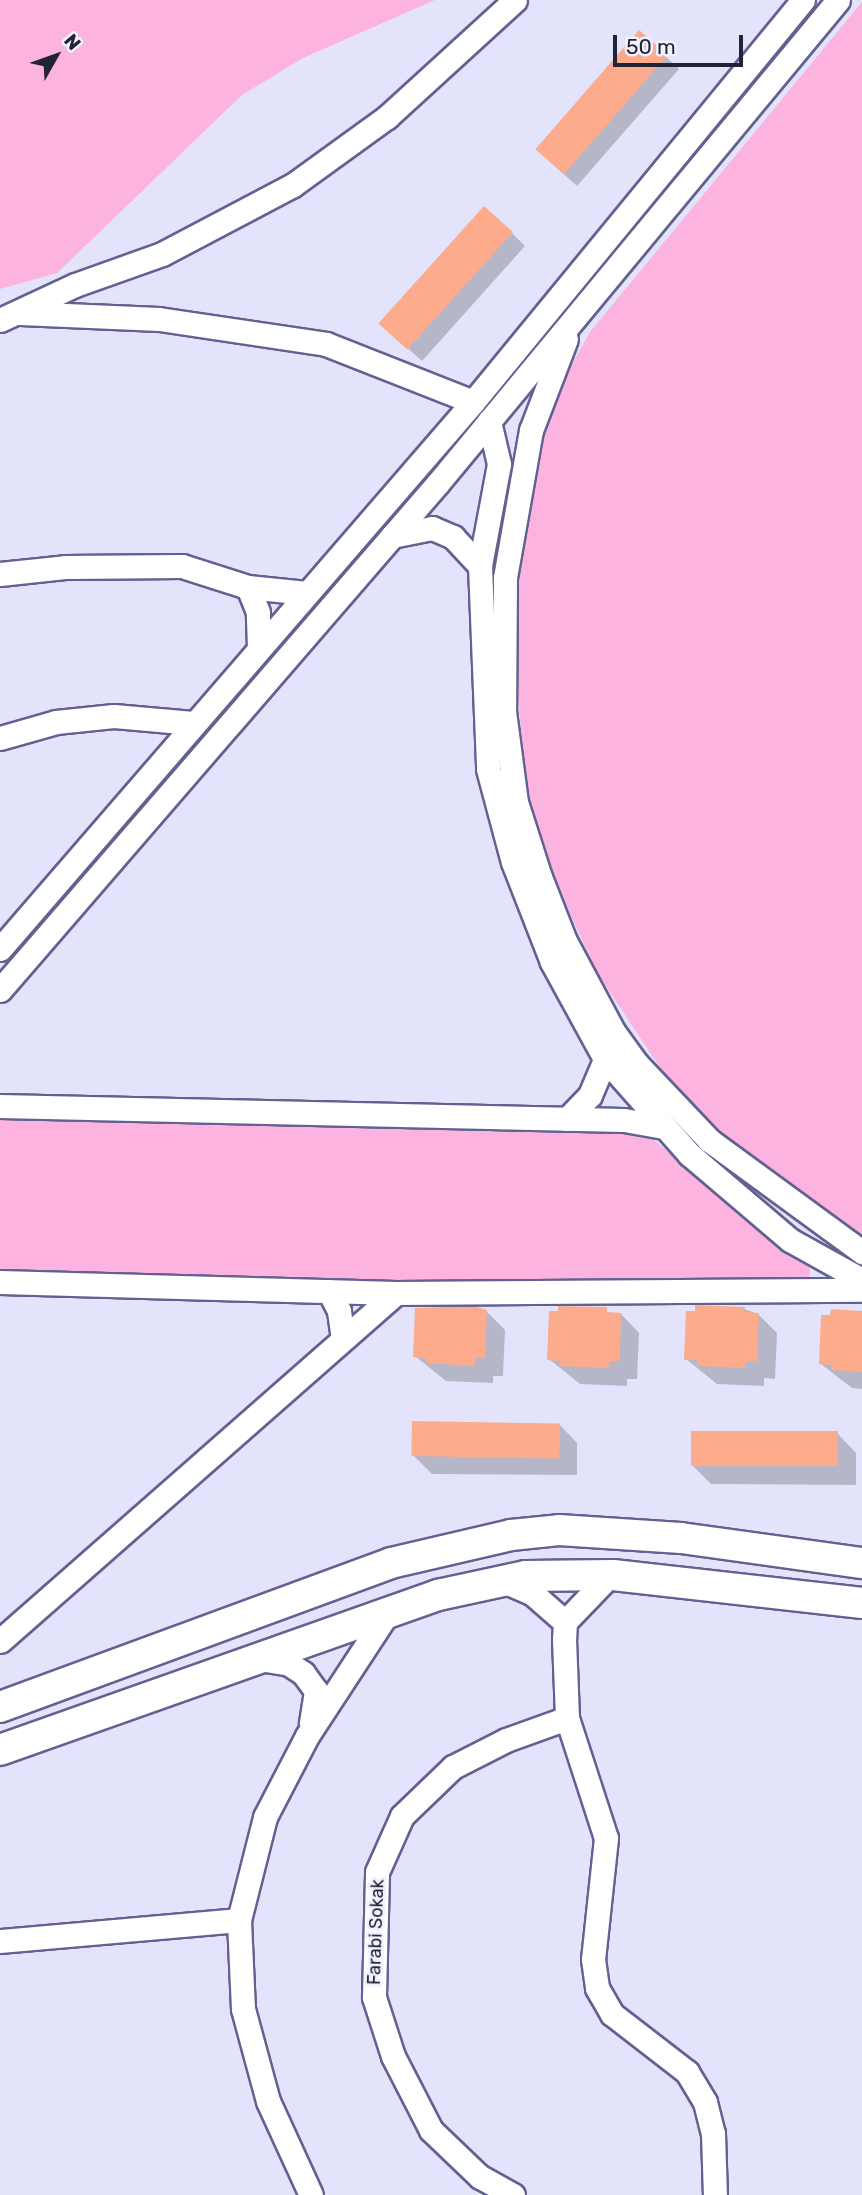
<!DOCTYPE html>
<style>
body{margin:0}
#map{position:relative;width:862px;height:2195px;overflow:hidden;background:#e3e4fb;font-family:Rubik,sans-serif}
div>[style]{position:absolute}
.green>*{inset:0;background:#fcb3df}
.shadow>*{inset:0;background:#0003}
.building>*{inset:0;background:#fcac8c;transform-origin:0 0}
.roads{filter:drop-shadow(2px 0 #616292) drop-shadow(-2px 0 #616292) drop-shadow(0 2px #616292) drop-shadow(0 -2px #616292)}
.minor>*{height:23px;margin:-11.5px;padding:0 11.5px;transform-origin:11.5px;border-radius:11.5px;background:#fff}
.major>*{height:30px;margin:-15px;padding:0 15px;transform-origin:15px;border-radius:15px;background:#fff}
span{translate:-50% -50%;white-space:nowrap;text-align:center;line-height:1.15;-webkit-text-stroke:6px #f1f2fe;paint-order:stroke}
.street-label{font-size:18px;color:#222337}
.north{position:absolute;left:21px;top:21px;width:70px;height:70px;-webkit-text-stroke:5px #f1f2fe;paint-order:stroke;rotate:50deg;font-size:19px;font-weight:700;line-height:28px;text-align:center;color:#222337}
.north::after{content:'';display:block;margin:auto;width:24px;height:32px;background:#222337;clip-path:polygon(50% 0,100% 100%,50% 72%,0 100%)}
.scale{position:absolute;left:613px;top:35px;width:130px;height:32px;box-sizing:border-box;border:4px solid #222337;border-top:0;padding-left:9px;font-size:21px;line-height:24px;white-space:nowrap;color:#222337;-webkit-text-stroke:5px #f1f2fe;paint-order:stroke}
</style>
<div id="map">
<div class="green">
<i style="clip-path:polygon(0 0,435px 0,303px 58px,242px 95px,57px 273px,0 289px)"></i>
<i style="clip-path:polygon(862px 2px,862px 1238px,840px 1227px,749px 1160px,678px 1095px,596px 971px,554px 878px,528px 797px,513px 650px,517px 573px,537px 454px,557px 391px,590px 332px)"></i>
<i style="clip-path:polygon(0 1110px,625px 1126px,649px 1136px,810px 1268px,809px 1279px,555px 1283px,0 1274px)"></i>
</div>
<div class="shadow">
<i style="clip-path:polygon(639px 32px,679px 69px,577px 186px,549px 161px)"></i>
<i style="clip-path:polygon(512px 233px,525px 246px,422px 361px,395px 337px)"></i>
<i style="clip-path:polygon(574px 1308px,621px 1314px,639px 1333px,637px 1379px,627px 1379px,627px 1386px,580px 1384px,549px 1359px,551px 1312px)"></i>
<i style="clip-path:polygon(744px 1309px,758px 1314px,777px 1333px,775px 1379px,764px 1378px,764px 1386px,717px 1384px,686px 1359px)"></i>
<i style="clip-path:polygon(487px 1312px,505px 1330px,503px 1376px,493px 1376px,493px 1383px,446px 1381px,415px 1356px)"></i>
<i style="clip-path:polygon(862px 1313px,862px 1389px,852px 1388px,821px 1364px)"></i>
<i style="clip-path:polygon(559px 1424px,577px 1443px,577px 1475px,432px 1474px,413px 1455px)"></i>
<i style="clip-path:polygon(838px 1434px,856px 1453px,856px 1485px,711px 1484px,692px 1465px)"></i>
</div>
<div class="building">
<i style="left:639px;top:30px;width:38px;height:158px;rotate:41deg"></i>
<i style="left:484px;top:206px;width:39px;height:158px;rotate:42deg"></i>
<i style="clip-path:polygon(695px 1305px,745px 1307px,744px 1312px,759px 1313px,757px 1361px,746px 1361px,746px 1368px,697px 1366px,697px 1360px,684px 1360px,686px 1311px,695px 1311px)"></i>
<i style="clip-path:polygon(473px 1306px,487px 1310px,485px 1358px,475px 1358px,475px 1366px,426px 1363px,426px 1358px,413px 1357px,415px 1308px)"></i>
<i style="clip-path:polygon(558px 1306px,607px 1307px,607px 1312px,621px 1313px,620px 1361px,609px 1361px,609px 1368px,559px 1366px,560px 1361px,547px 1360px,549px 1311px,558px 1311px)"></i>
<i style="clip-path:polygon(831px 1309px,862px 1311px,862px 1372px,832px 1370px,832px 1365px,819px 1364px,821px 1315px,830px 1315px)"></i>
<i style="left:412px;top:1421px;width:148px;height:35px;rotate:1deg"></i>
<i style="left:691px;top:1431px;width:147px;height:35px"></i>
</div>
<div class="roads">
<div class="minor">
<i style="left:20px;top:313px;width:139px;rotate:2.5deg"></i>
<i style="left:159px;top:319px;width:169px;rotate:8.5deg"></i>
<i style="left:326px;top:344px;width:158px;rotate:21.5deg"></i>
<i style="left:0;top:320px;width:83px;rotate:-25deg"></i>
<i style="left:75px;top:285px;width:92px;rotate:-19.6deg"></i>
<i style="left:162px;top:254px;width:148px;rotate:-27.8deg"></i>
<i style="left:293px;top:185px;width:116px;rotate:-35.9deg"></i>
<i style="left:387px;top:117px;width:173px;rotate:-42.4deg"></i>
<i style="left:566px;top:339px;width:97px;rotate:111deg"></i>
<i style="left:531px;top:430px;width:150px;rotate:100deg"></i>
<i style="left:505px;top:578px;width:133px;rotate:90.4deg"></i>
<i style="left:504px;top:711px;width:92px;rotate:82.5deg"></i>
<i style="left:516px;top:802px;width:79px;rotate:72.3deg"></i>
<i style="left:540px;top:877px;width:69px;rotate:68.7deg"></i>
<i style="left:565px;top:941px;width:102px;rotate:61.9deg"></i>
<i style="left:613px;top:1031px;width:41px;rotate:54deg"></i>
<i style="left:637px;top:1064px;width:105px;rotate:46.5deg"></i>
<i style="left:709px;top:1140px;width:190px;rotate:36.2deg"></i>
<i style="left:489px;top:421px;width:44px;rotate:76.9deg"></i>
<i style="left:499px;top:464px;width:104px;rotate:100.6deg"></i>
<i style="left:480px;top:566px;width:203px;rotate:87.7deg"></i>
<i style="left:488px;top:769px;width:96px;rotate:75deg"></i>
<i style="left:513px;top:862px;width:107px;rotate:68.7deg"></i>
<i style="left:552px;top:962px;width:111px;rotate:61.3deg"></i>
<i style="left:605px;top:1059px;width:127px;rotate:48.5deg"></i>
<i style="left:689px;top:1154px;width:133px;rotate:40.4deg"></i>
<i style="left:790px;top:1240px;width:82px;rotate:29.1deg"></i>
<i style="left:392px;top:536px;width:41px;rotate:-11.3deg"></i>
<i style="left:432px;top:528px;width:23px;rotate:23deg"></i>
<i style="left:453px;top:537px;width:40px;rotate:47deg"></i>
<i style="left:0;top:574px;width:65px;rotate:-6.1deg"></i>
<i style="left:65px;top:567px;width:117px;rotate:-0.5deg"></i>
<i style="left:182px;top:566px;width:69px;rotate:17.7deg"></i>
<i style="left:259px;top:648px;width:36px;rotate:-92deg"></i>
<i style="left:258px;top:612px;width:27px;rotate:-112deg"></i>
<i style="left:248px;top:587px;width:59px;rotate:5.8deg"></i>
<i style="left:0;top:738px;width:58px;rotate:-15.9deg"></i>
<i style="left:56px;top:722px;width:58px;rotate:-5.9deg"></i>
<i style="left:114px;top:716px;width:79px;rotate:5.1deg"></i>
<i style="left:0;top:949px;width:723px;rotate:-49.15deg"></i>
<i style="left:473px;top:402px;width:520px;rotate:-50.62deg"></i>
<i style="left:0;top:990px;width:670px;rotate:-49.18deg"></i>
<i style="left:438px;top:483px;width:627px;rotate:-50.37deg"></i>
<i style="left:0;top:1106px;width:624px;rotate:1.29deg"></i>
<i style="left:624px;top:1120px;width:40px;rotate:10deg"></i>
<i style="left:567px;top:1119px;width:33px;rotate:-46deg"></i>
<i style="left:590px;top:1095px;width:39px;rotate:-67deg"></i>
<i style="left:0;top:1282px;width:396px;rotate:1.6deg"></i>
<i style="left:396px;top:1293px;width:466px;rotate:-0.4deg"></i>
<i style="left:329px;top:1291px;width:22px;rotate:63deg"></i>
<i style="left:339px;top:1311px;width:27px;rotate:82deg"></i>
<i style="left:610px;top:1575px;width:65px;rotate:133.8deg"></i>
<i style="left:565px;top:1622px;width:17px;rotate:93deg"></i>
<i style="left:564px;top:1639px;width:79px;rotate:87.8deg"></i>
<i style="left:567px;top:1718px;width:126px;rotate:72deg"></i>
<i style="left:606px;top:1838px;width:122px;rotate:96.1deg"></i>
<i style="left:593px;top:1959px;width:29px;rotate:82deg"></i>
<i style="left:597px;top:1988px;width:30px;rotate:60deg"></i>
<i style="left:612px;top:2014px;width:95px;rotate:37.7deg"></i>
<i style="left:687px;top:2072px;width:35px;rotate:59deg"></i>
<i style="left:705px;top:2102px;width:32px;rotate:76deg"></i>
<i style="left:713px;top:2133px;width:62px;rotate:88.2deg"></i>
<i style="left:503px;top:1581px;width:33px;rotate:23deg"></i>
<i style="left:533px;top:1594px;width:43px;rotate:41.2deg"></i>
<i style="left:0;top:1641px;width:527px;rotate:-41.31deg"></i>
<i style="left:259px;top:1659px;width:30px;rotate:9deg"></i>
<i style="left:289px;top:1664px;width:17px;rotate:33deg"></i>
<i style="left:303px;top:1673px;width:22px;rotate:54deg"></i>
<i style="left:316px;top:1691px;width:32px;rotate:99deg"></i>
<i style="left:0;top:1941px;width:240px;rotate:-5deg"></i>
<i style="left:311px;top:2195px;width:103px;rotate:-114.6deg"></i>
<i style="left:268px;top:2101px;width:95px;rotate:-105.2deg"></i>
<i style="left:243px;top:2009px;width:89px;rotate:-92.6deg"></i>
<i style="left:239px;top:1920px;width:106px;rotate:-75.8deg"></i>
<i style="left:265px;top:1817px;width:91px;rotate:-62.6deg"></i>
<i style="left:307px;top:1736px;width:148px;rotate:-56.8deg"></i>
<i style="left:513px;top:2195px;width:38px;rotate:-151deg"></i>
<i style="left:480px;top:2177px;width:68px;rotate:-136.2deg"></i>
<i style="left:431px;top:2130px;width:83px;rotate:-117.2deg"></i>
<i style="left:393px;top:2056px;width:62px;rotate:-107.9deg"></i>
<i style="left:374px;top:1997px;width:125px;rotate:-88.6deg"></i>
<i style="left:377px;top:1872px;width:61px;rotate:-65.9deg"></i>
<i style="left:402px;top:1816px;width:71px;rotate:-43.9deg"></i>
<i style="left:453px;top:1767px;width:59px;rotate:-27deg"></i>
<i style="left:506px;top:1740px;width:65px;rotate:-19.8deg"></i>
</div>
<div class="major">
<i style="left:0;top:1707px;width:417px;rotate:-20.2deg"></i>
<i style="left:391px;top:1563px;width:123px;rotate:-13.1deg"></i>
<i style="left:511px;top:1535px;width:48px;rotate:-5.9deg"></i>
<i style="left:559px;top:1530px;width:122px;rotate:3.8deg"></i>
<i style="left:681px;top:1538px;width:183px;rotate:7.9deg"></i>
<i style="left:0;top:1750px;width:465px;rotate:-19.5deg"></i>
<i style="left:438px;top:1595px;width:90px;rotate:-12.2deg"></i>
<i style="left:526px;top:1576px;width:87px;rotate:-0.7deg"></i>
<i style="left:613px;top:1575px;width:251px;rotate:6.4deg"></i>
</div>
</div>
<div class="street-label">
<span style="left:376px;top:1932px;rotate:-88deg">Farabi Sokak</span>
</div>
<div class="north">N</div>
<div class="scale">50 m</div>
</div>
